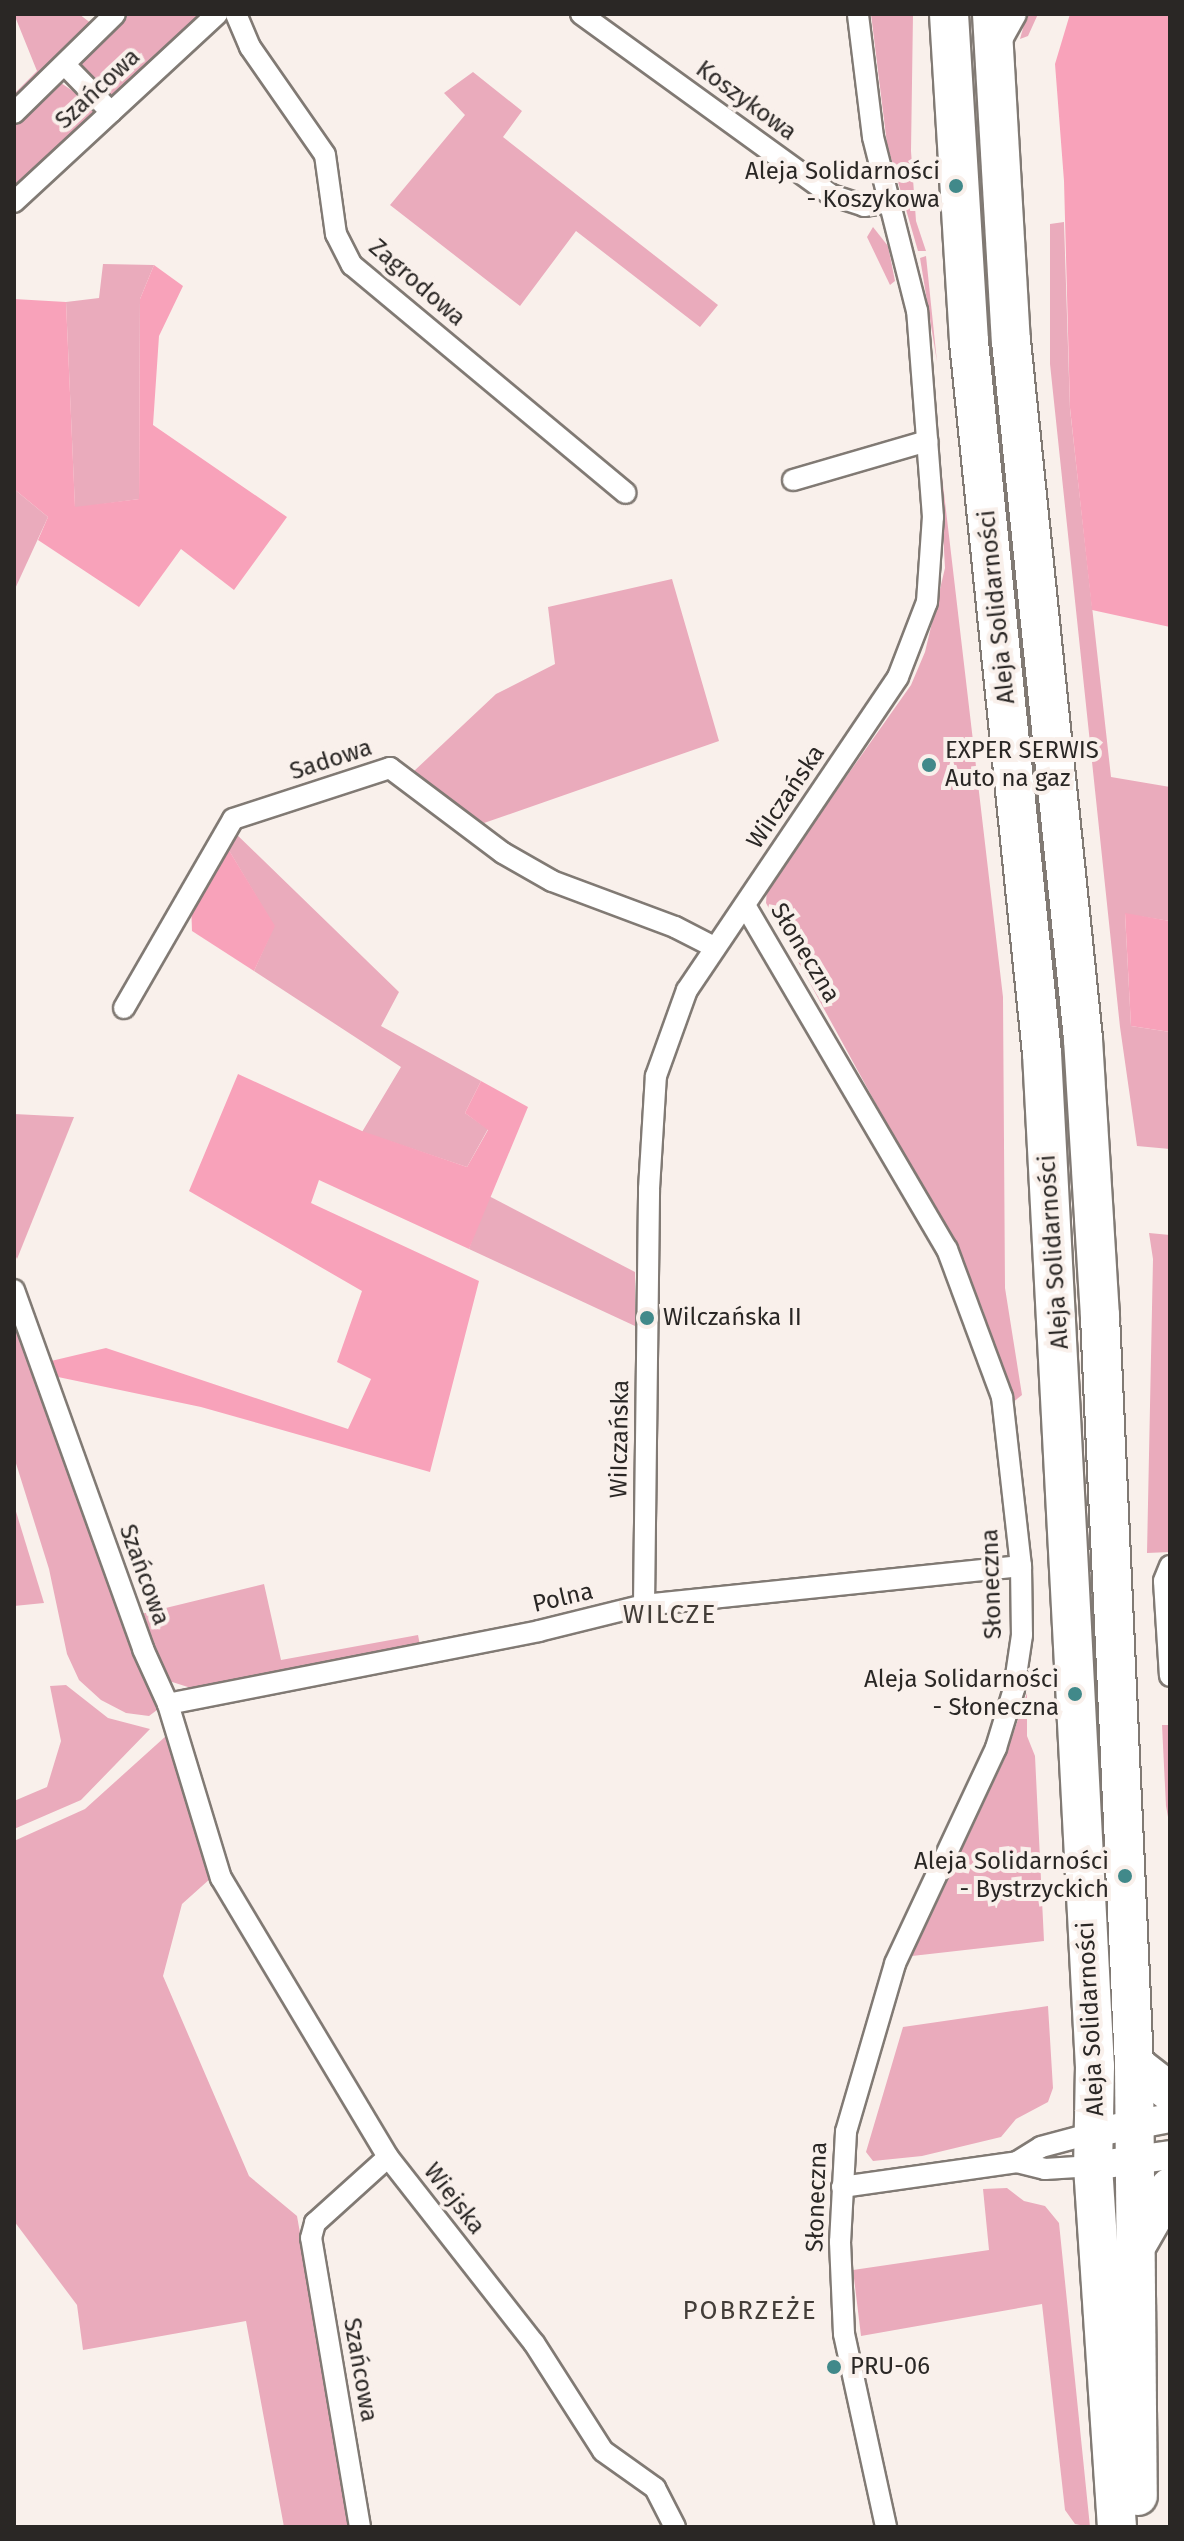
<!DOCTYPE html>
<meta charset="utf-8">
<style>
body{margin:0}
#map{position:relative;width:1184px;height:2541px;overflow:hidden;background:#f9f0eb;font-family:"Fira Sans",sans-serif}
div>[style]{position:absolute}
.green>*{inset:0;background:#eaabbc}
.forest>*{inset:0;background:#f8a2ba}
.roads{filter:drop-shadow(2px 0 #817a74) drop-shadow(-2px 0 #817a74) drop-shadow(0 2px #817a74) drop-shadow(0 -2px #817a74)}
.street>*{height:20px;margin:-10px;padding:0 10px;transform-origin:10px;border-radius:10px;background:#fff}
.secondary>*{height:28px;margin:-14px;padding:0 14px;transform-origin:14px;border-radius:14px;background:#fff}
.highway>*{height:38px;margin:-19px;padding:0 19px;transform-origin:19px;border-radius:19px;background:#fff}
.dots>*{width:22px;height:22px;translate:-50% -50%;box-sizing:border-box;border:4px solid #f9f0eb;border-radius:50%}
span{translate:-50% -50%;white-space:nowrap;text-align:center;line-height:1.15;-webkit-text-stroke:8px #f9f0eb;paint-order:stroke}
.street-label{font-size:24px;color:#2a2725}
.poi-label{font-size:24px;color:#2a2725}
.right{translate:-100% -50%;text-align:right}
.left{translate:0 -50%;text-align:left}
.neighbourhood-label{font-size:26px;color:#433d38;letter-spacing:2px}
.frame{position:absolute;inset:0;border:16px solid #2a2725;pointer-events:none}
</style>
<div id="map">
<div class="green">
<i style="clip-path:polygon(14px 14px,79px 14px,92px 24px,14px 102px,14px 94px,37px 71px)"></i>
<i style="clip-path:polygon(122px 14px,204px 14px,115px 94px,105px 95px,80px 74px,81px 62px)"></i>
<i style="clip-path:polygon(871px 14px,913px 14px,911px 151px,916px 221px,926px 251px,918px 251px,887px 144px)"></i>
<i style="clip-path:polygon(1027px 14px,1038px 14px,1028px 36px,1020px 39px)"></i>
<i style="clip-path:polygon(473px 72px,522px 111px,503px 137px,718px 305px,700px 327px,576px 231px,520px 306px,390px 205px,465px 115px,444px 93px)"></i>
<i style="clip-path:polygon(58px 81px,101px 110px,14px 193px,14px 117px)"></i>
<i style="clip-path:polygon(1064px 222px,1070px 409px,1111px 777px,1170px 787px,1170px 921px,1125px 914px,1131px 1026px,1170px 1032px,1170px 1149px,1137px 1146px,1120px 1027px,1050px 364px,1050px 224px)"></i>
<i style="clip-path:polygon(873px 227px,888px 246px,895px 281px,890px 285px,867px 237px)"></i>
<i style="clip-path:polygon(926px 256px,937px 362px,920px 258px)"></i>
<i style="clip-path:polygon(103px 264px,154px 265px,140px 299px,139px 499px,75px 508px,66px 302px,99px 298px)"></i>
<i style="clip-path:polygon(938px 442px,1003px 997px,1005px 1288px,1022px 1395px,1012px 1403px,983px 1310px,957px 1252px,766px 903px,767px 889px,911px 685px,925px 652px,945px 568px)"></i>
<i style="clip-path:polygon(14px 489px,48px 517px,14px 591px)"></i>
<i style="clip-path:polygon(672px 579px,719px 741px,484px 823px,413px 772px,496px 694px,555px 664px,548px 607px)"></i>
<i style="clip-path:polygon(232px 830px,399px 992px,381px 1026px,481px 1081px,465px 1113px,488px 1129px,467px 1167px,362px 1132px,401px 1067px,254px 971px,274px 926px,224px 842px)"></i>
<i style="clip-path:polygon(14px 1114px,74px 1117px,17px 1259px,14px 1252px)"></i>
<i style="clip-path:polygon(487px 1195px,635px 1272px,635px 1326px,469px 1249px)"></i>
<i style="clip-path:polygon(1149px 1233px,1170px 1235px,1170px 1552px,1147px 1553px,1153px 1259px)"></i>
<i style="clip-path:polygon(14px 1302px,157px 1700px,157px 1710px,149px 1716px,126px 1713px,101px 1700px,79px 1680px,67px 1654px,49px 1569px,14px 1457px)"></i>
<i style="clip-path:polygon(14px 1505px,44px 1603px,14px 1606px)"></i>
<i style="clip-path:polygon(264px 1584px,281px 1660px,418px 1635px,420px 1645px,191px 1688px,166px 1680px,141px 1614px)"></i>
<i style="clip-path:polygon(66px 1685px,108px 1718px,150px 1729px,81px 1800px,14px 1829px,14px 1801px,47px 1787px,61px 1741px,50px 1686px)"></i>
<i style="clip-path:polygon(1027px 1693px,1027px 1736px,1035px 1756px,1044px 1941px,912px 1956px,1005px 1758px)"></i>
<i style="clip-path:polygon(1162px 1725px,1170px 1725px,1170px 1828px,1166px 1806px)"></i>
<i style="clip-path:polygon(166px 1736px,211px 1878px,182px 1904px,163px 1976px,249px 2176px,297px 2216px,352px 2527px,284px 2527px,246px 2321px,83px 2350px,77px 2305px,14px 2221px,14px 1841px,85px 1809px)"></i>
<i style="clip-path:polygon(1048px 2006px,1053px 2088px,1048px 2102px,1016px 2119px,1001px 2137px,922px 2156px,873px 2161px,866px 2152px,903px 2027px)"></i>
<i style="clip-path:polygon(1007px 2188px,1024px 2201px,1045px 2206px,1059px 2223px,1090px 2527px,1075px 2524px,1065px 2510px,1042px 2304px,861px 2336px,853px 2270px,989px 2250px,983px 2189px)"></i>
</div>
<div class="forest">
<i style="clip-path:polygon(1070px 14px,1170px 14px,1170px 627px,1092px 610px,1070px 408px,1064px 181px,1055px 64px)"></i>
<i style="clip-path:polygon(154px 265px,183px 286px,159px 336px,153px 425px,287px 517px,234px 590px,181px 549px,139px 607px,38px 540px,48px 517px,14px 489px,14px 299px,66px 302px,75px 507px,139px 499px,140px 299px)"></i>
<i style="clip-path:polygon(224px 842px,275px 926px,254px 971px,192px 931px,191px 902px)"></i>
<i style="clip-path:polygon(1125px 913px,1170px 921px,1170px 1032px,1131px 1026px)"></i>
<i style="clip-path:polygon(238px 1074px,362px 1131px,467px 1167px,488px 1130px,465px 1113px,481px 1081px,528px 1107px,469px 1249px,319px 1180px,311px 1203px,479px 1281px,430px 1472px,201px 1407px,58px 1377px,51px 1361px,106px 1348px,348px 1429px,371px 1379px,337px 1362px,362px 1291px,189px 1191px)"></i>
</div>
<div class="roads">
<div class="street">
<i style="left:236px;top:14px;width:36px;rotate:67deg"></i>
<i style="left:250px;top:47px;width:131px;rotate:55.2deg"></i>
<i style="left:325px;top:155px;width:80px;rotate:82.1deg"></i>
<i style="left:336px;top:234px;width:35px;rotate:63deg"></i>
<i style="left:352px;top:265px;width:356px;rotate:39.8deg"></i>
<i style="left:581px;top:14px;width:309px;rotate:35.9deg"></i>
<i style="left:831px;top:195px;width:35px;rotate:18deg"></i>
<i style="left:864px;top:206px;width:25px;rotate:-9deg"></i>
<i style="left:999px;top:45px;width:35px;rotate:-61deg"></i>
<i style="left:65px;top:65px;width:66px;rotate:45.6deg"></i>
<i style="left:14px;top:113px;width:141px;rotate:-44.4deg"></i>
<i style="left:14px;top:202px;width:277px;rotate:-42.8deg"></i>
<i style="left:793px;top:480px;width:140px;rotate:-16.2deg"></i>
<i style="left:746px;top:907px;width:397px;rotate:59.6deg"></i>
<i style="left:947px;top:1249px;width:158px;rotate:69.6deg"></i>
<i style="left:1002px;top:1397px;width:170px;rotate:83.6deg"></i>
<i style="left:1021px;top:1566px;width:69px;rotate:89.2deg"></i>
<i style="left:1022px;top:1635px;width:55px;rotate:98.4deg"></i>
<i style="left:1014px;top:1689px;width:62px;rotate:107deg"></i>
<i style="left:996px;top:1748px;width:238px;rotate:115.1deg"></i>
<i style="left:895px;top:1964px;width:175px;rotate:106.3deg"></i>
<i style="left:846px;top:2132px;width:110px;rotate:93.1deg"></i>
<i style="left:840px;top:2242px;width:92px;rotate:87.5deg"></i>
<i style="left:844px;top:2334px;width:198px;rotate:77.7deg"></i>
<i style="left:124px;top:1008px;width:218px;rotate:-60deg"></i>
<i style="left:233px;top:819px;width:165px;rotate:-18deg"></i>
<i style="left:390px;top:768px;width:141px;rotate:37deg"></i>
<i style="left:503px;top:853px;width:56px;rotate:29.7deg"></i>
<i style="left:552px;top:881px;width:131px;rotate:20.5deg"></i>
<i style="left:675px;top:927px;width:42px;rotate:27.2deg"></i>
<i style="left:14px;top:1290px;width:381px;rotate:70.2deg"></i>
<i style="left:143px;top:1649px;width:60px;rotate:65.6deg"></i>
<i style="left:168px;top:1704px;width:182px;rotate:73.1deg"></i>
<i style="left:221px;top:1878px;width:325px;rotate:59.1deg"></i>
<i style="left:388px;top:2157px;width:236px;rotate:51.9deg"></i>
<i style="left:534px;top:2343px;width:128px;rotate:57.4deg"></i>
<i style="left:603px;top:2451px;width:64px;rotate:35.4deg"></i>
<i style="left:655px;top:2488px;width:44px;rotate:62.9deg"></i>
<i style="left:1170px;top:1566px;width:16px;rotate:112deg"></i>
<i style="left:1164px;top:1581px;width:95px;rotate:86.4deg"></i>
<i style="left:644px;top:1605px;width:416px;rotate:-89.3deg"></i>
<i style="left:649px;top:1189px;width:113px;rotate:-86.5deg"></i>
<i style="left:656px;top:1076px;width:91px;rotate:-70.2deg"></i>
<i style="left:687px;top:990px;width:377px;rotate:-56deg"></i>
<i style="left:898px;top:677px;width:80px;rotate:-68.9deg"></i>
<i style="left:927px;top:602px;width:85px;rotate:-86deg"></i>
<i style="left:933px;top:517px;width:207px;rotate:-94.4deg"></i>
<i style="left:917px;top:311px;width:179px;rotate:-104.2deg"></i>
<i style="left:873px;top:137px;width:124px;rotate:-97deg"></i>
<i style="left:168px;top:1704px;width:378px;rotate:-11.1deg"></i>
<i style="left:539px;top:1631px;width:108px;rotate:-13.9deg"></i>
<i style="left:644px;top:1605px;width:379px;rotate:-5.9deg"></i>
<i style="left:1017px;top:2162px;width:28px;rotate:-32deg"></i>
<i style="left:1041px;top:2147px;width:58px;rotate:-15deg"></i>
<i style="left:842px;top:2187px;width:177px;rotate:-8.1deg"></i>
<i style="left:1017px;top:2162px;width:29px;rotate:14deg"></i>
<i style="left:1045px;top:2169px;width:48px;rotate:-3.6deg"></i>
<i style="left:360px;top:2527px;width:293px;rotate:-99.6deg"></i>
<i style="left:311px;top:2238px;width:16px;rotate:-75deg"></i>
<i style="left:315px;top:2223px;width:98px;rotate:-42.1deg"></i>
</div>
<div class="secondary">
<i style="left:1097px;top:2132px;width:74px;rotate:-10.9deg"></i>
<i style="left:1093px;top:2166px;width:78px;rotate:-8.1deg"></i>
</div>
<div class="highway">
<i style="left:949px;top:14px;width:329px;rotate:86.5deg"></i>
<i style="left:969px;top:342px;width:715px;rotate:84.14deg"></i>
<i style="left:1042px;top:1053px;width:1014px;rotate:87.01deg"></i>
<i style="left:1095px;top:2066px;width:100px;rotate:91.1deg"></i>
<i style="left:1093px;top:2166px;width:362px;rotate:86.2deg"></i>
<i style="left:992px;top:14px;width:328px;rotate:86.7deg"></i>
<i style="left:1011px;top:341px;width:702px;rotate:84.11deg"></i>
<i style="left:1083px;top:1039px;width:278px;rotate:86.5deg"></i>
<i style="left:1100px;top:1316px;width:749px;rotate:87.4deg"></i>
<i style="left:1134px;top:2064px;width:432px;rotate:89.5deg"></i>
<i style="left:1134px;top:2064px;width:46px;rotate:37.9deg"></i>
<i style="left:1139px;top:2241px;width:62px;rotate:-60.1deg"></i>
</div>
</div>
<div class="dots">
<i style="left:956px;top:186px;background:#41898a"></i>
<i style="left:929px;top:765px;background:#41898a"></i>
<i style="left:647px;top:1318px;background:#41898a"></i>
<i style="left:1075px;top:1694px;background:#41898a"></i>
<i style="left:1125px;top:1876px;background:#41898a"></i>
<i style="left:834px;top:2367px;background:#41898a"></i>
</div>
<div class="street-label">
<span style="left:98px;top:89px;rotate:-43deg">Szańcowa</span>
<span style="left:746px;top:101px;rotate:36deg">Koszykowa</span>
<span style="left:417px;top:283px;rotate:41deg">Zagrodowa</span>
<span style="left:997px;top:607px;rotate:-96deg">Aleja Solidarności</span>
<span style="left:331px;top:760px;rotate:-18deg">Sadowa</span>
<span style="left:786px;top:797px;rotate:-56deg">WiIczańska</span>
<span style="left:805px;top:953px;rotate:59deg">Słoneczna</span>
<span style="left:1054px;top:1252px;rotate:-94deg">Aleja Solidarności</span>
<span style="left:620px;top:1439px;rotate:-89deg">WiIczańska</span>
<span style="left:144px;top:1575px;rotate:70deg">Szańcowa</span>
<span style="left:992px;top:1584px;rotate:-92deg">Słoneczna</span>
<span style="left:563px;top:1598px;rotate:-13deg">Polna</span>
<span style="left:1091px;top:2019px;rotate:-93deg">Aleja Solidarności</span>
<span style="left:817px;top:2197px;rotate:-88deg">Słoneczna</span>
<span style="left:454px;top:2199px;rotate:52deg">Wiejska</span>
<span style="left:360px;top:2370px;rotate:80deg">Szańcowa</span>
</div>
<div class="poi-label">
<span class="right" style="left:940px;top:186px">Aleja Solidarności<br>- Koszykowa</span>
<span class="left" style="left:945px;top:765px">EXPER SERWIS<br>Auto na gaz</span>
<span class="left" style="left:663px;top:1318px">Wilczańska II</span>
<span class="right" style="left:1059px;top:1694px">Aleja Solidarności<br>- Słoneczna</span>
<span class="right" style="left:1109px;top:1876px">Aleja Solidarności<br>- Bystrzyckich</span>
<span class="left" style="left:850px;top:2367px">PRU-06</span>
</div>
<div class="neighbourhood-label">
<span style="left:670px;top:1615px">WILCZE</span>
<span style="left:750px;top:2311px">POBRZEŻE</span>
</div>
<div class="frame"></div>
</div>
